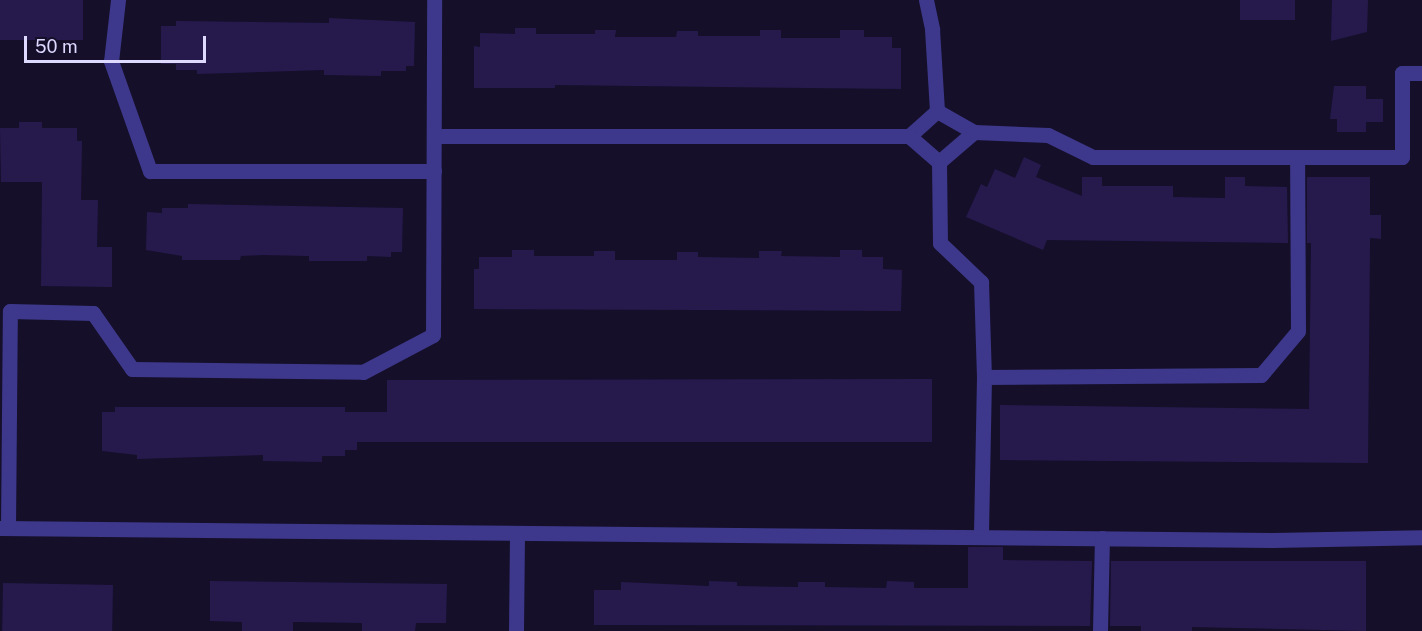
<!DOCTYPE html>
<style>
body{margin:0}
#map{position:relative;width:1422px;height:631px;overflow:hidden;background:#150f2a;font-family:"Public Sans",sans-serif}
div>[style]{position:absolute}
.building>*{inset:0;background:#261a4c;transform-origin:0 0}
.street>*{height:15px;margin:-7.5px;padding:0 7.5px;transform-origin:7.5px;border-radius:7.5px;background:#3d388b}
span{translate:-50% -50%;white-space:nowrap;text-align:center;line-height:1.15;-webkit-text-stroke:5px #150f2a;paint-order:stroke}
.scale{position:absolute;left:24px;top:36px;width:182px;height:27px;box-sizing:border-box;border:3px solid #ded9ff;border-top:0;padding-left:8px;font-size:18px;line-height:21px;white-space:nowrap;color:#ded9ff;-webkit-text-stroke:4px #150f2a;paint-order:stroke}
</style>
<div id="map">
<div class="building">
<i style="left:0;top:0;width:83px;height:40px"></i>
<i style="left:1240px;top:0;width:55px;height:20px"></i>
<i style="clip-path:polygon(1332px 0,1368px 0,1367px 32px,1331px 41px)"></i>
<i style="clip-path:polygon(329px 18px,415px 22px,414px 66px,406px 66px,406px 71px,381px 71px,381px 76px,324px 75px,324px 70px,197px 74px,197px 70px,176px 70px,176px 64px,161px 64px,161px 26px,176px 26px,176px 21px,329px 23px)"></i>
<i style="clip-path:polygon(515px 28px,536px 28px,536px 34px,595px 34px,595px 30px,616px 30px,615px 37px,676px 37px,677px 31px,698px 31px,698px 36px,760px 36px,760px 30px,781px 30px,781px 38px,840px 38px,840px 30px,864px 30px,864px 37px,892px 37px,892px 48px,901px 48px,901px 89px,555px 85px,555px 88px,474px 88px,474px 46px,480px 47px,480px 33px,515px 34px)"></i>
<i style="clip-path:polygon(1334px 86px,1366px 86px,1366px 99px,1383px 99px,1383px 122px,1366px 122px,1366px 132px,1337px 132px,1337px 119px,1330px 119px)"></i>
<i style="clip-path:polygon(19px 122px,42px 122px,42px 128px,77px 128px,77px 141px,82px 141px,81px 200px,98px 200px,97px 247px,112px 247px,112px 287px,41px 286px,42px 182px,1px 182px,0 128px,19px 128px)"></i>
<i style="clip-path:polygon(1024px 157px,1041px 165px,1036px 177px,1082px 196px,1082px 177px,1102px 177px,1102px 186px,1173px 186px,1173px 197px,1225px 198px,1225px 177px,1245px 177px,1245px 186px,1287px 187px,1288px 243px,1047px 240px,1043px 250px,966px 217px,981px 184px,987px 187px,995px 169px,1015px 178px)"></i>
<i style="clip-path:polygon(1307px 177px,1370px 177px,1370px 215px,1381px 215px,1381px 239px,1370px 238px,1370px 245px,1368px 463px,1000px 460px,1000px 405px,1309px 409px,1311px 243px,1307px 243px)"></i>
<i style="clip-path:polygon(188px 204px,403px 208px,402px 252px,391px 252px,391px 257px,367px 256px,367px 261px,309px 261px,309px 256px,263px 255px,241px 256px,240px 260px,182px 260px,182px 256px,146px 250px,147px 212px,162px 213px,162px 208px,188px 208px)"></i>
<i style="clip-path:polygon(512px 250px,534px 250px,534px 256px,594px 256px,594px 251px,615px 251px,615px 260px,677px 260px,677px 252px,698px 252px,698px 257px,759px 258px,759px 251px,782px 251px,781px 256px,840px 257px,840px 250px,862px 250px,862px 257px,883px 257px,883px 269px,902px 270px,901px 311px,474px 309px,474px 269px,479px 269px,479px 257px,512px 257px)"></i>
<i style="clip-path:polygon(932px 379px,932px 442px,357px 442px,357px 450px,345px 450px,345px 456px,322px 456px,322px 462px,263px 461px,263px 455px,137px 459px,137px 455px,102px 451px,102px 412px,115px 412px,115px 407px,345px 407px,345px 412px,387px 412px,387px 380px)"></i>
<i style="clip-path:polygon(968px 547px,1003px 547px,1003px 560px,1092px 561px,1090px 626px,594px 625px,594px 590px,621px 590px,621px 582px,709px 586px,709px 581px,737px 582px,737px 586px,798px 587px,798px 582px,825px 582px,825px 587px,886px 588px,887px 581px,914px 582px,914px 588px,968px 588px)"></i>
<i style="clip-path:polygon(1111px 561px,1366px 561px,1366px 631px,1192px 627px,1192px 631px,1141px 631px,1141px 626px,1110px 626px)"></i>
<i style="clip-path:polygon(210px 581px,447px 584px,446px 623px,416px 623px,415px 631px,362px 631px,362px 623px,293px 622px,293px 631px,242px 631px,242px 622px,210px 621px)"></i>
<i style="left:3px;top:583px;width:110px;height:48px;rotate:1deg"></i>
</div>
<div class="street">
<i style="left:118px;top:0;width:61px;rotate:96.5deg"></i>
<i style="left:111px;top:61px;width:117px;rotate:70.5deg"></i>
<i style="left:150px;top:171px;width:284px"></i>
<i style="left:926px;top:0;width:30px;rotate:78deg"></i>
<i style="left:932px;top:29px;width:82px;rotate:86.5deg"></i>
<i style="left:937px;top:111px;width:38px;rotate:138deg"></i>
<i style="left:909px;top:136px;width:40px;rotate:41deg"></i>
<i style="left:939px;top:162px;width:81px;rotate:89.3deg"></i>
<i style="left:940px;top:243px;width:57px;rotate:43.6deg"></i>
<i style="left:981px;top:282px;width:95px;rotate:88.2deg"></i>
<i style="left:984px;top:377px;width:160px;rotate:91.1deg"></i>
<i style="left:937px;top:111px;width:43px;rotate:29.6deg"></i>
<i style="left:974px;top:132px;width:74px;rotate:2.3deg"></i>
<i style="left:1048px;top:135px;width:50px;rotate:26.1deg"></i>
<i style="left:1093px;top:157px;width:309px"></i>
<i style="left:1402px;top:157px;width:84px;rotate:-90deg"></i>
<i style="left:1402px;top:73px;width:20px"></i>
<i style="left:434px;top:136px;width:475px"></i>
<i style="left:939px;top:162px;width:46px;rotate:-40.6deg"></i>
<i style="left:984px;top:377px;width:277px;rotate:-0.4deg"></i>
<i style="left:1261px;top:375px;width:57px;rotate:-49.9deg"></i>
<i style="left:1298px;top:331px;width:174px;rotate:-90.3deg"></i>
<i style="left:0;top:528px;width:1272px;rotate:0.54deg"></i>
<i style="left:1272px;top:540px;width:150px;rotate:-1.1deg"></i>
<i style="left:8px;top:528px;width:217px;rotate:-89.5deg"></i>
<i style="left:10px;top:311px;width:83px;rotate:1.4deg"></i>
<i style="left:93px;top:313px;width:68px;rotate:55.1deg"></i>
<i style="left:132px;top:369px;width:231px;rotate:0.7deg"></i>
<i style="left:363px;top:372px;width:79px;rotate:-27.9deg"></i>
<i style="left:433px;top:335px;width:335px;rotate:-89.8deg"></i>
<i style="left:516px;top:631px;width:98px;rotate:-89.4deg"></i>
<i style="left:1100px;top:631px;width:93px;rotate:-88.8deg"></i>
</div>
<div class="scale">50 m</div>
</div>
